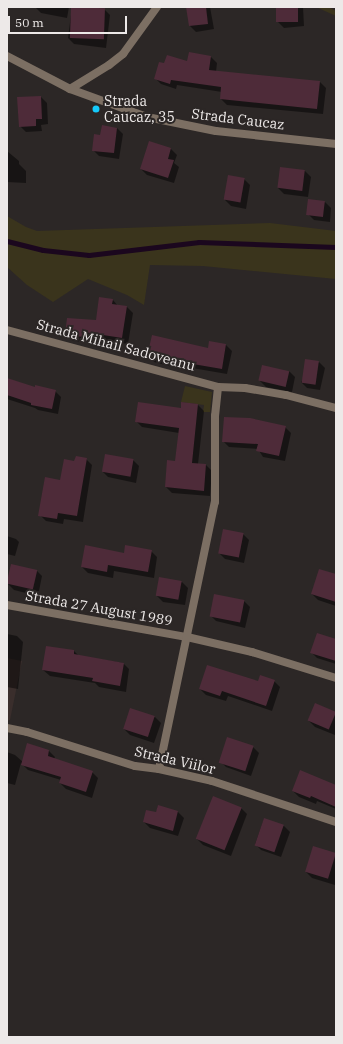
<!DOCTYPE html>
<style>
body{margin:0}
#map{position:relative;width:343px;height:1044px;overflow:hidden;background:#2c2726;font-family:"IBM Plex Serif",serif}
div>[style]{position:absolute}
.built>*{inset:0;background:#3a2e2c}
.green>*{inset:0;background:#3a341c}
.shadow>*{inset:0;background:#0007}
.stream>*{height:5px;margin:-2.5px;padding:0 2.5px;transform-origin:2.5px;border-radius:2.5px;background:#1b071e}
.building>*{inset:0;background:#4e2b39;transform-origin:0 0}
.minor>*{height:8px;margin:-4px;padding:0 4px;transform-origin:4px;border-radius:4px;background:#7c6f63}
.tertiary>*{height:8px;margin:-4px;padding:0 4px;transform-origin:4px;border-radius:4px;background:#7c6f63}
.dots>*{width:11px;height:11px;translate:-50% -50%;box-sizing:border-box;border:2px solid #2c2726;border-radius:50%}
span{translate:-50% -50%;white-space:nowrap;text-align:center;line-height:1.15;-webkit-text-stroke:4px #2c2726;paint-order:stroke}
.poi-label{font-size:14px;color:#ede9e8}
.left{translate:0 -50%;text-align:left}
.street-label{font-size:14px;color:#ede9e8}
.frame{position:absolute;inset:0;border:8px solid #ede9e8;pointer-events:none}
.scale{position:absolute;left:8px;top:16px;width:119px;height:18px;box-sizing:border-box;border:2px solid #ede9e8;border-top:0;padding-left:5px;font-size:12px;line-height:14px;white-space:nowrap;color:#ede9e8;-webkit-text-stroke:3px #2c2726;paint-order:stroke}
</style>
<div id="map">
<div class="built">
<i style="clip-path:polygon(7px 658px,22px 661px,10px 720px,7px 721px)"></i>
</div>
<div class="green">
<i style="clip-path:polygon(316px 7px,328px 7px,336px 11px,336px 16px)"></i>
<i style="clip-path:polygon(7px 216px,26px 227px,37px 231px,270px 223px,336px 231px,336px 279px,203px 266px,150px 265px,144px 305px,127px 295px,88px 279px,53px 302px,27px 285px,7px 267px)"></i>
<i style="clip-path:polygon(185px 386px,212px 392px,210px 412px,203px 412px,204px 405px,181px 402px)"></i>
</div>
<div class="shadow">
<i style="clip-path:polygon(35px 7px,69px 7px,67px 18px,41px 13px)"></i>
<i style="clip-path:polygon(72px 7px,104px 9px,110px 15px,106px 48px,74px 44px,68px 38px)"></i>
<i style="clip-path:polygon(187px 7px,210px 7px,214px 29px,196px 32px,190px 26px)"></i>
<i style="clip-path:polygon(277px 7px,303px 7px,304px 26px,284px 28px,278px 22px)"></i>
<i style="clip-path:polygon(211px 57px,217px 63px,216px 72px,320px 82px,326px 88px,323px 114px,227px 105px,221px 99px,222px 92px,177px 85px,176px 89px,161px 84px,155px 78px,188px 63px)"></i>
<i style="clip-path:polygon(41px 97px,47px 103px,48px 124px,41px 125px,42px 131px,26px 132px,20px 126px)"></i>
<i style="clip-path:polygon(117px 128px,123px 134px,119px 159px,99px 156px,93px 150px,101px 136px)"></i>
<i style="clip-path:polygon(150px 142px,171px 149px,177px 155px,174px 163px,179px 167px,174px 183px,147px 175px,141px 169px)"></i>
<i style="clip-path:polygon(7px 151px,19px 161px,19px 164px,26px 171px,26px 183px,7px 182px)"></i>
<i style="clip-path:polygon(281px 168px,305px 171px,311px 177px,308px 197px,284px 194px,278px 188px)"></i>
<i style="clip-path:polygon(244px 179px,250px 185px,246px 209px,231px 206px,225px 200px)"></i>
<i style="clip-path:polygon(325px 202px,331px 208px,330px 222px,314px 220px,308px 214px)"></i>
<i style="clip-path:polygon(113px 300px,118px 306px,127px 307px,133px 313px,128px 344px,90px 338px,89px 342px,73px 341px,66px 335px,97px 321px)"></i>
<i style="clip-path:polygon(226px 345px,232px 351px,227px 374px,192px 368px,192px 372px,154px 362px,148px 356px,208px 349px)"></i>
<i style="clip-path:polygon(319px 362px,325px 368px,320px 390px,307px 388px,301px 382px)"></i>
<i style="clip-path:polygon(289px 371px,295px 377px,292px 392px,266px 387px,260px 381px)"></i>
<i style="clip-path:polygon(7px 379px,35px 388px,55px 391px,61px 397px,58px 414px,38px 410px,35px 408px,7px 399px)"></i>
<i style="clip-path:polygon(182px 403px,198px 405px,204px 411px,198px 464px,206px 465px,212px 471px,210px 496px,172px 493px,166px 487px,176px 462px,179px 433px,142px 427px,136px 421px,182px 409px)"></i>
<i style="clip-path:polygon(285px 427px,291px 433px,285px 461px,263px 457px,258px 449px,229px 447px,223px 441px)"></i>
<i style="clip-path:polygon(86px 459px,92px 465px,83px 522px,64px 519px,63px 524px,46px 521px,40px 515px,60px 481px,75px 462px)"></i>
<i style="clip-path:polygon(133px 460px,139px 466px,136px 483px,108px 477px,102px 471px)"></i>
<i style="clip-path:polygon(243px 534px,249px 540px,244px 563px,225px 559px,219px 553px)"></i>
<i style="clip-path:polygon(7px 536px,16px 539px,19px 542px,15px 556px,7px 554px)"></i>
<i style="clip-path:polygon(151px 551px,157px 557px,154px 578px,114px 571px,113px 578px,88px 573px,82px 567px,125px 554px)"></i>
<i style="clip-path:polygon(36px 570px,42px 576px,38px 596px,14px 590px,8px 584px)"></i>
<i style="clip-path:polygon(336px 575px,336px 606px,318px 600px,312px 594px)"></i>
<i style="clip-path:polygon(182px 582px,188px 588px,185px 605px,163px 602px,157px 596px)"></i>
<i style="clip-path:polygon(244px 601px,250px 607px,245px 628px,216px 621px,210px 615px)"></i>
<i style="clip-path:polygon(7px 634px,17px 636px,23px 642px,18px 689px,7px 687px)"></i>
<i style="clip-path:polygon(336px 640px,336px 664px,317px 658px,311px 652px)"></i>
<i style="clip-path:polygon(74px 651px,79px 656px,123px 663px,129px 669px,126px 692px,99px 687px,95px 683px,50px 676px,43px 670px)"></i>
<i style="clip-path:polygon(274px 681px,280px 687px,272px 711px,228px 696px,226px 701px,206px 695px,200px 689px)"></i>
<i style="clip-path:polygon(316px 704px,336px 713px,335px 735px,315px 727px,309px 721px)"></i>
<i style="clip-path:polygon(155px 717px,161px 723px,154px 743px,130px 735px,124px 729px)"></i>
<i style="clip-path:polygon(28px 744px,49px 751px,55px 757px,54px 759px,92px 772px,98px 778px,92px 798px,66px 789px,60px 783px,61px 780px,28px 770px,21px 763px,15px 785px,7px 783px,7px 752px,15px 755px,23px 762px)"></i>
<i style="clip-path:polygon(253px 747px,259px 753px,251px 776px,226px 767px,220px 761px)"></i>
<i style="clip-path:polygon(336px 786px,336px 809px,317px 801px,316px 804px,299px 797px,293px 791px)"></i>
<i style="clip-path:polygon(158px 806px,178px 812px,184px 818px,178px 836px,150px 828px,144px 822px,156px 814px)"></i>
<i style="clip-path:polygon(241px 808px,247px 814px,231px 856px,203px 845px,197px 839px)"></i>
<i style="clip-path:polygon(264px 819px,284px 826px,290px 832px,281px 857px,261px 850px,255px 844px)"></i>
<i style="clip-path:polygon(314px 847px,336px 855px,335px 885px,312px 878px,306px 872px)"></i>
</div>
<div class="stream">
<i style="left:7px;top:241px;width:37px;rotate:14deg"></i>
<i style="left:43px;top:250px;width:46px;rotate:6.2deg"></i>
<i style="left:89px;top:255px;width:111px;rotate:-6.7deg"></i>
<i style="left:199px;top:242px;width:137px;rotate:2.1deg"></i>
</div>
<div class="building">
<i style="left:71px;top:7px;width:34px;height:31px;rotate:2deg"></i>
<i style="clip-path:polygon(186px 7px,206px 7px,208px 24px,189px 26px)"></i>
<i style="left:276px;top:7px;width:22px;height:15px"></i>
<i style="clip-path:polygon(189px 52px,211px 56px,209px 70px,320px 81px,317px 109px,220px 99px,221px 87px,171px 80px,170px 84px,154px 79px,159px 62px,164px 63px,167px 55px,187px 61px)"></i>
<i style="clip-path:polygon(41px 96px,42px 119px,36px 119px,36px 126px,19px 127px,17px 97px)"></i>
<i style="clip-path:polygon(102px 125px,117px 128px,114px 153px,92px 151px,94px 134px,100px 135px)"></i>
<i style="clip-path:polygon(149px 141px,171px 148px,168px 159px,174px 160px,168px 178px,140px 169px)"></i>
<i style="left:280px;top:167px;width:25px;height:21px;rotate:7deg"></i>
<i style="left:228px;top:175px;width:17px;height:25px;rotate:10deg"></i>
<i style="left:308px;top:199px;width:17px;height:16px;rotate:7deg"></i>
<i style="clip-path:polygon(99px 297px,113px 299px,112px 304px,127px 306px,122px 338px,84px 332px,84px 337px,65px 335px,67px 318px,96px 320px)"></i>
<i style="clip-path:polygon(152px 335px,208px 348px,209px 341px,226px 344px,222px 369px,187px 363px,186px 366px,147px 357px)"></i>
<i style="left:305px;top:359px;width:14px;height:24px;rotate:8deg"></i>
<i style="left:262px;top:365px;width:28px;height:16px;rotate:13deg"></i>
<i style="clip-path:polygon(7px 378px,35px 387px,35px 385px,56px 390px,52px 409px,31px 405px,31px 403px,7px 395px)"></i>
<i style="clip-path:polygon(138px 402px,181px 408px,181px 402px,198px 404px,192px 463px,206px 464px,204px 491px,165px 487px,167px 460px,175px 461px,179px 428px,135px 422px)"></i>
<i style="clip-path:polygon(224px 417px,250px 418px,286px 426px,279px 456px,256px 451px,258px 444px,222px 442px)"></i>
<i style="left:105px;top:454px;width:29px;height:18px;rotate:10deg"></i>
<i style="clip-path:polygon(76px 456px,87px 458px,77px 516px,58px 513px,57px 519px,38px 516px,45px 477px,60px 480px,64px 459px,74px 461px)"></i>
<i style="left:223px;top:529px;width:21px;height:25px;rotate:11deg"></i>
<i style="clip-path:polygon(85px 545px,124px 553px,125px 545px,152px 550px,148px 572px,108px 565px,107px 572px,81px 567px)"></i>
<i style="left:11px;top:564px;width:27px;height:20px;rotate:13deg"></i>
<i style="clip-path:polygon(319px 569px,336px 574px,336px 602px,311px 594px)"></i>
<i style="left:159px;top:577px;width:23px;height:19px;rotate:10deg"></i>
<i style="left:214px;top:594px;width:31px;height:23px;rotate:11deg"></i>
<i style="clip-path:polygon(317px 633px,336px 639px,336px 661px,310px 653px)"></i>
<i style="clip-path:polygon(46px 646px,74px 650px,74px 654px,124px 663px,120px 686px,92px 681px,93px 678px,42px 670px)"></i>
<i style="clip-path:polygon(207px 665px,258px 681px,260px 675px,275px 680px,266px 706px,222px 691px,220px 696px,199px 689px)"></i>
<i style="left:315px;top:703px;width:23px;height:19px;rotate:23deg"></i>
<i style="left:130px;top:708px;width:26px;height:22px;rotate:18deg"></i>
<i style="left:227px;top:737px;width:28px;height:27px;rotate:18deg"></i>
<i style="clip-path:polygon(27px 743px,49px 750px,48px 756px,93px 771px,86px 792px,59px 783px,61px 777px,21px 765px)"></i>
<i style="clip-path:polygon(300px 770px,336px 785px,336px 807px,311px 796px,310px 798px,292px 791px)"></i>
<i style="left:213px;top:796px;width:31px;height:46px;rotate:22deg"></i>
<i style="clip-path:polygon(158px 805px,178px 811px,173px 831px,143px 822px,146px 810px,156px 812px)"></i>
<i style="left:264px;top:818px;width:21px;height:29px;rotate:19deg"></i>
<i style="left:313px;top:846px;width:24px;height:27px;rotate:17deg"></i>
</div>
<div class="minor">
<i style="left:70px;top:89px;width:46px;rotate:-31.6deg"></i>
<i style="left:109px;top:65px;width:18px;rotate:-38deg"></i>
<i style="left:123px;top:54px;width:58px;rotate:-54.1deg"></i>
<i style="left:7px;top:330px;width:219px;rotate:15.1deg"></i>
<i style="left:218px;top:387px;width:27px;rotate:2deg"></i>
<i style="left:245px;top:388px;width:42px;rotate:9.7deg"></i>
<i style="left:286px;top:395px;width:52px;rotate:14.6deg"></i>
<i style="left:7px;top:605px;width:183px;rotate:10.1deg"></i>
<i style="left:187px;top:637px;width:67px;rotate:13deg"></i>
<i style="left:252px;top:652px;width:88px;rotate:17.2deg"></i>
<i style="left:7px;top:728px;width:20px;rotate:11deg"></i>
<i style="left:27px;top:732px;width:113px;rotate:17.5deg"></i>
<i style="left:135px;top:766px;width:24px;rotate:7deg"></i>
<i style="left:159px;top:769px;width:54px;rotate:12.8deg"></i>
<i style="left:212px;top:781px;width:131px;rotate:18.3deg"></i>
<i style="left:159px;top:769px;width:273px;rotate:-78.2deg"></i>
<i style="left:215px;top:502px;width:86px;rotate:-90deg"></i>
<i style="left:215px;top:416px;width:29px;rotate:-84deg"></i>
</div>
<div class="tertiary">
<i style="left:7px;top:56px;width:71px;rotate:27.6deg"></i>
<i style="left:70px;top:89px;width:82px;rotate:20deg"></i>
<i style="left:147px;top:117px;width:70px;rotate:11.5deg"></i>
<i style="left:216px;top:131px;width:121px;rotate:6.2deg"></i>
</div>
<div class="dots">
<i style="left:96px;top:109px;background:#15cafb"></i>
</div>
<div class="poi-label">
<span class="left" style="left:104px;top:109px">Strada<br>Caucaz, 35</span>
</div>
<div class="street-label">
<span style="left:238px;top:119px;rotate:7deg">Strada Caucaz</span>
<span style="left:116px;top:345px;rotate:15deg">Strada Mihail Sadoveanu</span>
<span style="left:99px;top:608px;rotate:10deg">Strada 27 August 1989</span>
<span style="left:175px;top:760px;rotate:13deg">Strada Viilor</span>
</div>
<div class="frame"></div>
<div class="scale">50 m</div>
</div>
